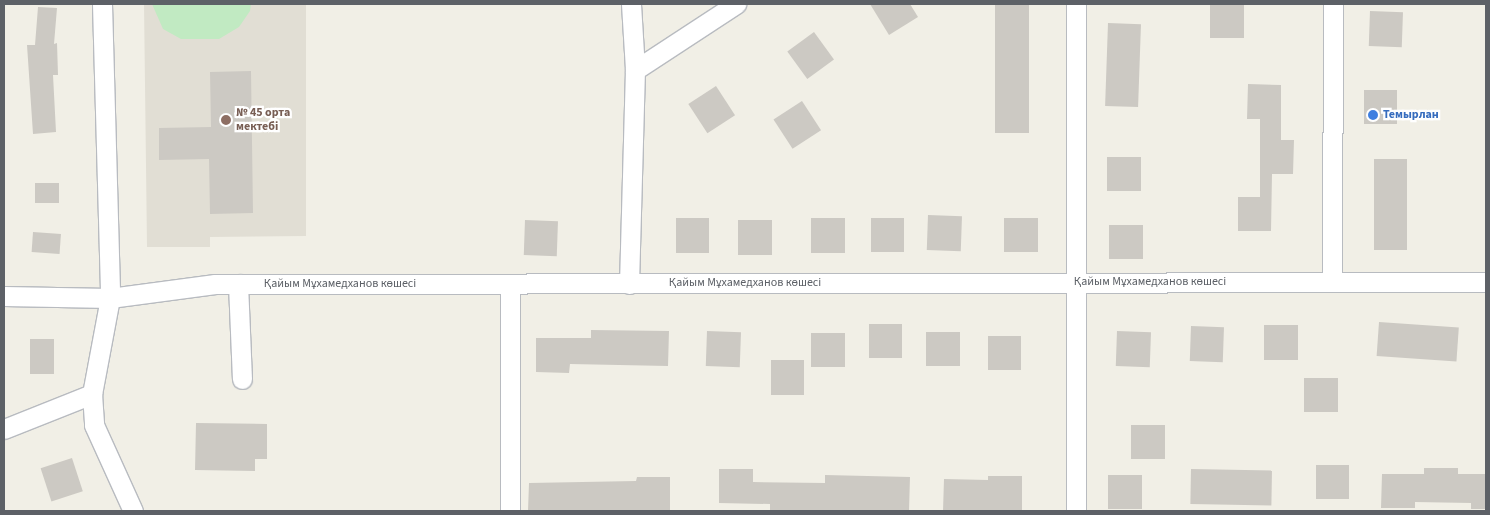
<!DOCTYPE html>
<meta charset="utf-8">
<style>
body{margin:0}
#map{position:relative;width:1490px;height:515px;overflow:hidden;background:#f1efe6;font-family:"Source Sans 3",sans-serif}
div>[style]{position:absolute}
.education>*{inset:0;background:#e1ded4}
.green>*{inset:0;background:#c1eac2}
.building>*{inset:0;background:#ccc9c3;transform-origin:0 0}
.roads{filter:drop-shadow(1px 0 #b8bbc0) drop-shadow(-1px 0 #b8bbc0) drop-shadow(0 1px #b8bbc0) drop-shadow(0 -1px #b8bbc0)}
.minor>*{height:19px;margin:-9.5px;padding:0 9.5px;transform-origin:9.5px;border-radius:9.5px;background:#fff}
.dots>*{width:14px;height:14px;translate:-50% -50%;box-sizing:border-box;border:2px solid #fff;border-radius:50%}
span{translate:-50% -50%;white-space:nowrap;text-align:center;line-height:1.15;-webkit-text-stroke:4.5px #fff;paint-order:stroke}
.education-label{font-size:12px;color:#785e54;font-weight:700}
.left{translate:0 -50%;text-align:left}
.shop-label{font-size:12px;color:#366cbe;font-weight:700}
.street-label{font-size:12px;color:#5d6167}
.frame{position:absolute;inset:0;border:5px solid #5d6167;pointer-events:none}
</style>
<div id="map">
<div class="education">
<i style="clip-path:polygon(144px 4px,306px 4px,306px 236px,210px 237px,210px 247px,147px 247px)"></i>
</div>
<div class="green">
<i style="clip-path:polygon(152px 4px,251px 4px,250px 11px,239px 27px,219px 39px,181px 39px,163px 29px)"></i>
</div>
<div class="building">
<i style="clip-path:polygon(870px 4px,910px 4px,918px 17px,889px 35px)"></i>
<i style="left:995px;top:4px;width:34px;height:129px"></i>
<i style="left:1210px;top:4px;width:34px;height:34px"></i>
<i style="clip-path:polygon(38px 7px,57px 8px,54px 44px,57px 43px,58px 75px,53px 75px,56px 132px,33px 134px,27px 45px,35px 45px)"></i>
<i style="left:1370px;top:11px;width:33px;height:35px;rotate:2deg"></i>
<i style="left:1108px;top:23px;width:33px;height:83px;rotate:2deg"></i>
<i style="left:814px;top:32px;width:34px;height:33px;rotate:54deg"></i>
<i style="clip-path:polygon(251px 71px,253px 213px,210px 214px,209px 159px,159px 160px,159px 128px,211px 127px,210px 72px)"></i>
<i style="clip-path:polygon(1248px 84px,1281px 85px,1281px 140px,1294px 140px,1293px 174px,1272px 174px,1271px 231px,1238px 231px,1238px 197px,1260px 197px,1260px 119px,1247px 119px)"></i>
<i style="left:716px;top:86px;width:35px;height:33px;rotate:57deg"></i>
<i style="left:1364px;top:90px;width:33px;height:34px"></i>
<i style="left:802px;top:101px;width:35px;height:34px;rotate:57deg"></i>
<i style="left:1107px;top:157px;width:34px;height:34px"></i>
<i style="left:1374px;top:159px;width:33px;height:91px"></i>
<i style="left:35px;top:183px;width:24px;height:20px"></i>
<i style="left:928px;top:215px;width:34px;height:35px;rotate:2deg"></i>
<i style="left:676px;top:218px;width:33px;height:35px"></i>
<i style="left:811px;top:218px;width:34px;height:35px"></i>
<i style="left:871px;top:218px;width:33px;height:34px"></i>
<i style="left:1004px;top:218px;width:34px;height:34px"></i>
<i style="left:525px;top:220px;width:33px;height:35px;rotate:2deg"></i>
<i style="left:738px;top:220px;width:34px;height:35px"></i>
<i style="left:1109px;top:225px;width:34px;height:34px"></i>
<i style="left:33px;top:232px;width:28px;height:20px;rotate:4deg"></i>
<i style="left:1379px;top:322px;width:80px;height:34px;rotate:4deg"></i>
<i style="left:869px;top:324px;width:33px;height:34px"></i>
<i style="left:1264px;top:325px;width:34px;height:35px"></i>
<i style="left:1191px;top:326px;width:33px;height:35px;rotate:2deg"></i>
<i style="clip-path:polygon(591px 330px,669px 331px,668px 366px,570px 364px,569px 373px,536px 372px,536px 338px,591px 338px)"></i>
<i style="left:707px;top:331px;width:34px;height:35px;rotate:2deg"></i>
<i style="left:1117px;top:331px;width:34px;height:35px;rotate:2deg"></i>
<i style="left:926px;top:332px;width:34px;height:34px"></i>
<i style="left:811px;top:333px;width:34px;height:34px"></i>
<i style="left:988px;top:336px;width:33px;height:34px"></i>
<i style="left:30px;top:339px;width:24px;height:35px"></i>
<i style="left:771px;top:360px;width:33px;height:35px"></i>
<i style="left:1304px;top:378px;width:34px;height:34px"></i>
<i style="clip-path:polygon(196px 423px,267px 424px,267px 459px,255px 459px,255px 471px,195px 470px)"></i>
<i style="left:1131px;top:425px;width:34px;height:34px"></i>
<i style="left:72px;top:458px;width:35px;height:33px;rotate:72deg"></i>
<i style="left:1316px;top:465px;width:33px;height:34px"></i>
<i style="clip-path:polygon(1424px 468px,1458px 468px,1458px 474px,1486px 474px,1486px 509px,1471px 509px,1471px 503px,1415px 502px,1415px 508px,1381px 508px,1382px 474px,1424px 474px)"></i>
<i style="clip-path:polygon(719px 469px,753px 469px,753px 482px,825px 483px,825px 475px,910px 477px,909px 511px,770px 511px,770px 504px,719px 503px)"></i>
<i style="left:1191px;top:469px;width:81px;height:35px;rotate:1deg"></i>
<i style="left:1108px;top:475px;width:34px;height:34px"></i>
<i style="clip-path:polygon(988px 476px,1022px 476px,1022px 511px,943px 511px,944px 479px,988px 480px)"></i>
<i style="clip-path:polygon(637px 477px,670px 477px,670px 511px,528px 511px,529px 483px,636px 481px)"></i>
</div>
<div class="roads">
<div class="minor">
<i style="left:102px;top:4px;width:294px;rotate:88.4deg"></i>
<i style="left:110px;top:298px;width:98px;rotate:100.6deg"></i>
<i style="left:92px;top:394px;width:31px;rotate:86deg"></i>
<i style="left:94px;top:425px;width:94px;rotate:65.6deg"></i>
<i style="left:631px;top:4px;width:66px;rotate:86.5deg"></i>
<i style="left:1332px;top:282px;width:278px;rotate:-89.8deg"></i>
<i style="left:238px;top:284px;width:95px;rotate:87.6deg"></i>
<i style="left:629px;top:284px;width:214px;rotate:-88.4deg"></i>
<i style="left:635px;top:70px;width:121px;rotate:-33.2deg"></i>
<i style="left:4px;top:296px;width:106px;rotate:1.1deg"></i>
<i style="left:110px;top:298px;width:106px;rotate:-7.6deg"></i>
<i style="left:215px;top:284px;width:1271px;rotate:-0.09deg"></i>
<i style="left:4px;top:429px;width:95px;rotate:-21.7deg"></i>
<i style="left:510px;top:511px;width:227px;rotate:-90deg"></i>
<i style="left:1076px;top:511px;width:507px;rotate:-90deg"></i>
</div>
</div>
<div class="dots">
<i style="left:1373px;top:115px;background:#3f7fe0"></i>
<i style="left:226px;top:120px;background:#8d6e63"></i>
</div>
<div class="education-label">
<span class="left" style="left:236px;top:120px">№ 45 орта<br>мектебі</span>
</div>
<div class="shop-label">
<span class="left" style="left:1383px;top:115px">Темырлан</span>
</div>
<div class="street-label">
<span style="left:1150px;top:282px">Қайым Мұхамедханов көшесі</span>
<span style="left:745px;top:283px">Қайым Мұхамедханов көшесі</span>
<span style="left:340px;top:284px">Қайым Мұхамедханов көшесі</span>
</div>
<div class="frame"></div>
</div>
